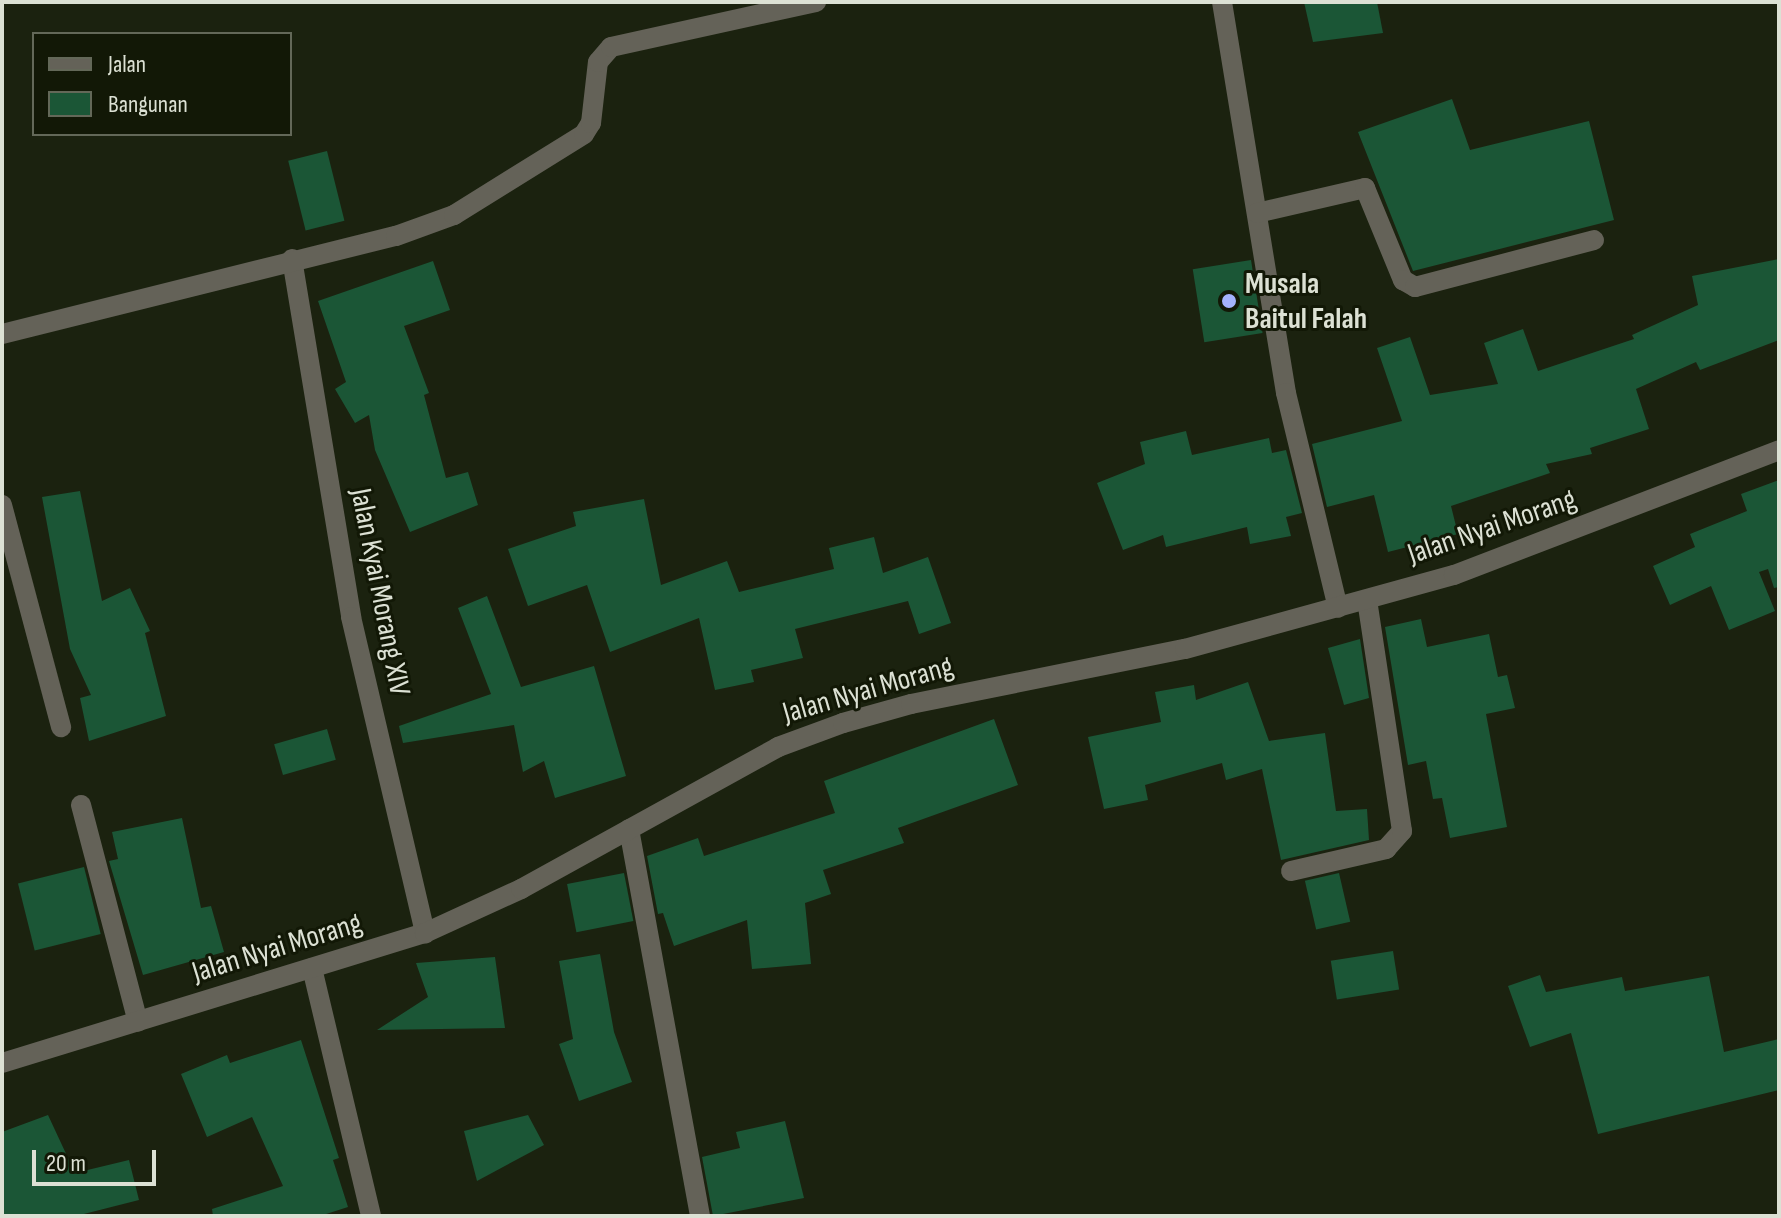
<!DOCTYPE html>
<style>
body{margin:0}
#map{position:relative;width:1781px;height:1218px;overflow:hidden;background:#1b220f;font-family:"Sofia Sans Condensed",sans-serif}
div>[style]{position:absolute}
.building>*{inset:0;background:#1b5636;transform-origin:0 0}
.minor>*{height:20px;margin:-10px;padding:0 10px;transform-origin:10px;border-radius:10px;background:#646258}
.dots>*{width:22px;height:22px;translate:-50% -50%;box-sizing:border-box;border:4px solid #121806;border-radius:50%}
span{translate:-50% -50%;white-space:nowrap;text-align:center;line-height:1.15;-webkit-text-stroke:6px #121806;paint-order:stroke}
.poi-label{font-size:30px;color:#dce1d4;font-weight:700}
.left{translate:0 -50%;text-align:left}
.street-label{font-size:30px;color:#dce1d4}
.frame{position:absolute;inset:0;border:4px solid #dce1d4;pointer-events:none}
.legend{position:absolute;left:32px;top:32px;width:260px;height:104px;box-sizing:border-box;background:#121806;border:2px solid #636858;margin:0;padding:10px 14px;list-style:none;font-size:24px;color:#dce1d4}
.legend li{display:flex;align-items:center;gap:16px;height:40px}
.legend b{width:40px;border:2px solid #636858}
.scale{position:absolute;left:32px;top:1150px;width:124px;height:36px;box-sizing:border-box;border:4px solid #dce1d4;border-top:0;padding-left:10px;font-size:24px;line-height:28px;white-space:nowrap;color:#dce1d4;-webkit-text-stroke:6px #121806;paint-order:stroke}
</style>
<div id="map">
<div class="building">
<i style="clip-path:polygon(1304px 2px,1377px 2px,1383px 33px,1313px 42px)"></i>
<i style="clip-path:polygon(1452px 99px,1470px 150px,1589px 121px,1614px 220px,1413px 271px,1358px 132px)"></i>
<i style="left:327px;top:151px;width:72px;height:40px;rotate:76deg"></i>
<i style="clip-path:polygon(1779px 259px,1779px 340px,1700px 370px,1696px 362px,1636px 389px,1649px 429px,1590px 448px,1592px 454px,1546px 464px,1550px 473px,1451px 506px,1458px 534px,1388px 552px,1374px 495px,1327px 507px,1312px 444px,1402px 421px,1377px 348px,1410px 337px,1430px 395px,1498px 384px,1484px 343px,1523px 329px,1538px 371px,1634px 339px,1632px 335px,1698px 305px,1692px 276px)"></i>
<i style="left:1251px;top:260px;width:74px;height:59px;rotate:81deg"></i>
<i style="clip-path:polygon(433px 261px,450px 310px,404px 326px,429px 393px,424px 395px,446px 478px,468px 472px,478px 505px,410px 532px,375px 450px,369px 415px,355px 423px,335px 389px,346px 382px,318px 301px)"></i>
<i style="clip-path:polygon(1186px 431px,1192px 455px,1269px 438px,1272px 453px,1286px 450px,1302px 513px,1286px 517px,1291px 536px,1250px 544px,1247px 527px,1166px 547px,1163px 535px,1123px 550px,1097px 483px,1145px 464px,1140px 442px)"></i>
<i style="clip-path:polygon(1779px 480px,1779px 587px,1774px 588px,1768px 569px,1759px 572px,1775px 611px,1729px 630px,1711px 586px,1670px 605px,1653px 566px,1695px 547px,1690px 534px,1747px 511px,1741px 494px)"></i>
<i style="clip-path:polygon(80px 491px,102px 601px,130px 588px,150px 631px,145px 633px,166px 716px,89px 741px,80px 698px,91px 695px,70px 649px,42px 497px)"></i>
<i style="clip-path:polygon(644px 499px,661px 585px,727px 561px,739px 592px,834px 569px,829px 548px,874px 537px,883px 573px,928px 557px,951px 623px,919px 634px,908px 601px,795px 629px,803px 658px,751px 670px,754px 682px,715px 690px,699px 618px,610px 652px,587px 585px,528px 606px,508px 549px,576px 526px,573px 512px)"></i>
<i style="clip-path:polygon(487px 596px,521px 687px,594px 666px,626px 776px,555px 798px,544px 761px,523px 772px,514px 725px,403px 743px,399px 726px,491px 694px,458px 608px)"></i>
<i style="clip-path:polygon(1421px 619px,1427px 647px,1489px 634px,1498px 677px,1507px 675px,1515px 708px,1486px 714px,1507px 827px,1450px 838px,1442px 798px,1433px 799px,1426px 761px,1408px 765px,1385px 627px)"></i>
<i style="clip-path:polygon(1360px 639px,1369px 698px,1344px 705px,1328px 648px)"></i>
<i style="clip-path:polygon(1248px 682px,1269px 741px,1325px 733px,1336px 811px,1367px 809px,1369px 840px,1281px 860px,1262px 769px,1226px 780px,1222px 763px,1145px 785px,1148px 800px,1104px 809px,1088px 737px,1161px 722px,1155px 692px,1194px 685px,1196px 700px)"></i>
<i style="clip-path:polygon(994px 719px,1018px 785px,898px 828px,904px 843px,823px 870px,831px 894px,805px 903px,811px 964px,752px 969px,747px 920px,674px 946px,663px 913px,658px 914px,647px 856px,698px 838px,704px 856px,835px 813px,824px 781px)"></i>
<i style="left:327px;top:729px;width:32px;height:55px;rotate:74deg"></i>
<i style="clip-path:polygon(182px 818px,201px 908px,211px 906px,224px 952px,143px 975px,109px 861px,118px 859px,112px 832px)"></i>
<i style="left:84px;top:867px;width:69px;height:68px;rotate:76deg"></i>
<i style="left:624px;top:873px;width:49px;height:58px;rotate:79deg"></i>
<i style="left:1339px;top:873px;width:50px;height:35px;rotate:77deg"></i>
<i style="left:1393px;top:951px;width:39px;height:63px;rotate:81deg"></i>
<i style="clip-path:polygon(600px 954px,614px 1032px,632px 1082px,579px 1101px,559px 1044px,573px 1039px,559px 961px)"></i>
<i style="clip-path:polygon(495px 957px,505px 1028px,377px 1030px,428px 997px,416px 963px)"></i>
<i style="clip-path:polygon(1540px 975px,1546px 992px,1622px 977px,1625px 991px,1709px 976px,1724px 1052px,1779px 1039px,1779px 1090px,1598px 1134px,1571px 1033px,1530px 1047px,1508px 986px)"></i>
<i style="clip-path:polygon(301px 1040px,339px 1158px,333px 1160px,348px 1207px,320px 1216px,213px 1216px,212px 1209px,283px 1186px,252px 1117px,207px 1137px,181px 1074px,227px 1055px,230px 1063px)"></i>
<i style="clip-path:polygon(48px 1115px,75px 1173px,129px 1160px,139px 1200px,76px 1216px,2px 1216px,2px 1132px)"></i>
<i style="clip-path:polygon(528px 1115px,544px 1145px,477px 1181px,464px 1131px)"></i>
<i style="clip-path:polygon(785px 1121px,804px 1198px,713px 1216px,702px 1157px,740px 1148px,736px 1132px)"></i>
</div>
<div class="minor">
<i style="left:1222px;top:2px;width:396px;rotate:80.7deg"></i>
<i style="left:1286px;top:393px;width:221px;rotate:76.4deg"></i>
<i style="left:1257px;top:213px;width:111px;rotate:-13deg"></i>
<i style="left:1365px;top:188px;width:100px;rotate:67.6deg"></i>
<i style="left:1403px;top:280px;width:14px;rotate:30deg"></i>
<i style="left:1415px;top:287px;width:185px;rotate:-14.7deg"></i>
<i style="left:292px;top:259px;width:363px;rotate:80.6deg"></i>
<i style="left:351px;top:617px;width:325px;rotate:76.8deg"></i>
<i style="left:2px;top:334px;width:406px;rotate:-14deg"></i>
<i style="left:396px;top:236px;width:62px;rotate:-19.9deg"></i>
<i style="left:454px;top:215px;width:153px;rotate:-31.9deg"></i>
<i style="left:584px;top:134px;width:13px;rotate:-58deg"></i>
<i style="left:591px;top:123px;width:61px;rotate:-83.5deg"></i>
<i style="left:598px;top:62px;width:20px;rotate:-49deg"></i>
<i style="left:611px;top:47px;width:210px;rotate:-12.4deg"></i>
<i style="left:2px;top:505px;width:230px;rotate:75.1deg"></i>
<i style="left:81px;top:805px;width:224px;rotate:75.3deg"></i>
<i style="left:629px;top:829px;width:393px;rotate:79.6deg"></i>
<i style="left:1291px;top:871px;width:98px;rotate:-13deg"></i>
<i style="left:1386px;top:849px;width:24px;rotate:-48deg"></i>
<i style="left:1402px;top:831px;width:234px;rotate:-98.6deg"></i>
<i style="left:312px;top:968px;width:255px;rotate:76.6deg"></i>
<i style="left:2px;top:1063px;width:443px;rotate:-17.1deg"></i>
<i style="left:425px;top:933px;width:106px;rotate:-24.6deg"></i>
<i style="left:521px;top:889px;width:294px;rotate:-28.9deg"></i>
<i style="left:778px;top:747px;width:69px;rotate:-20.3deg"></i>
<i style="left:843px;top:723px;width:71px;rotate:-15.6deg"></i>
<i style="left:911px;top:704px;width:279px;rotate:-11.4deg"></i>
<i style="left:1185px;top:649px;width:279px;rotate:-15.4deg"></i>
<i style="left:1454px;top:575px;width:348px;rotate:-21deg"></i>
</div>
<div class="dots">
<i style="left:1229px;top:301px;background:#a4b2fc"></i>
</div>
<div class="poi-label">
<span class="left" style="left:1245px;top:301px">Musala<br>Baitul Falah</span>
</div>
<div class="street-label">
<span style="left:1492px;top:527px;rotate:-19deg">Jalan Nyai Morang</span>
<span style="left:380px;top:592px;rotate:79deg">Jalan Kyai Morang XIV</span>
<span style="left:868px;top:690px;rotate:-16deg">Jalan Nyai Morang</span>
<span style="left:277px;top:948px;rotate:-17deg">Jalan Nyai Morang</span>
</div>
<div class="frame"></div>
<ul class="legend">
<li><b style="height:10px;background:#646258"></b>Jalan</li>
<li><b style="height:22px;background:#1b5636"></b>Bangunan</li>
</ul>
<div class="scale">20 m</div>
</div>
